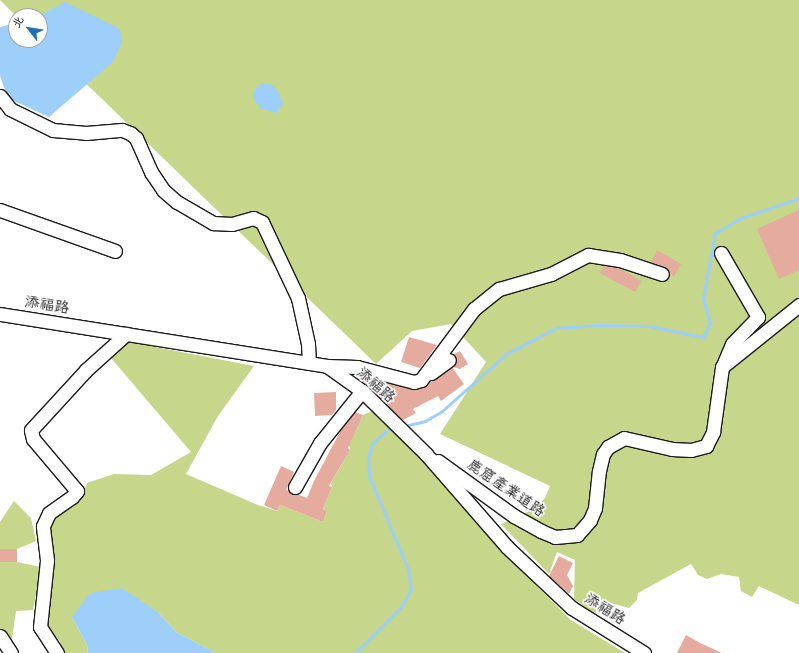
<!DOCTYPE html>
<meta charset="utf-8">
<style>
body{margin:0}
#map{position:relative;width:799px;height:653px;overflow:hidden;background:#fff;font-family:"Comic Neue","LXGW WenKai TC",sans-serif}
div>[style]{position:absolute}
.green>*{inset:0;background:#c6d68a}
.water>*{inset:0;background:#9ecffa}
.stream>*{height:3px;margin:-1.5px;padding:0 1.5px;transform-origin:1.5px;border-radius:1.5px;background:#9ecffa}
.building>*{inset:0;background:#e4ab9e;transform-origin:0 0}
.roads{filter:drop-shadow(1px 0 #1c1c1c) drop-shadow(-1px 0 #1c1c1c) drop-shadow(0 1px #1c1c1c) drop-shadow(0 -1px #1c1c1c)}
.minor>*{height:13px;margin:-6.5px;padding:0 6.5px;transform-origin:6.5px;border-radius:6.5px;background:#fff}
span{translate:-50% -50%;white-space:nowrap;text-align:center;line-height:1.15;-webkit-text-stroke:3.5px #fff;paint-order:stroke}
.street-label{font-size:15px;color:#1c1c1c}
.north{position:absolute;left:8px;top:8px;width:40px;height:40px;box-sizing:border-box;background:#fff;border:1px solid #a4a4a4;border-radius:50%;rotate:301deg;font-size:11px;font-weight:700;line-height:16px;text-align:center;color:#1c1c1c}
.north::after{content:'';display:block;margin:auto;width:14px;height:18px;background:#1f6fb2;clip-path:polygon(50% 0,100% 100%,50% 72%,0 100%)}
</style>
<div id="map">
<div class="green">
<i style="clip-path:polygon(0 0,799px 0,799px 605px,759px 586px,752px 597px,741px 591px,739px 577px,721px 574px,707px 579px,698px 575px,691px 564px,638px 593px,637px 600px,629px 608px,607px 602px,594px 614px,574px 599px,575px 560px,557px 552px,549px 574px,501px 524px,534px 509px,545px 498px,550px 486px,440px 434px,486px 362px,451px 324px,412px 331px,376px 364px,40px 39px,40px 16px,16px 16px)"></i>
<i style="clip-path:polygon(129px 342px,254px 366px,218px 416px,186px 474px,258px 505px,277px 511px,280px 505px,323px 522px,327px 511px,323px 509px,332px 487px,331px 483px,350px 450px,349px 445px,363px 415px,372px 411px,429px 467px,504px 554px,571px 620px,625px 653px,216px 653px,176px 632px,159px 613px,72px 617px,87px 645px,88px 653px,62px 653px,60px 641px,47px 626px,49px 524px,57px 514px,80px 501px,87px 483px,114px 474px,151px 475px,191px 452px,111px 358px)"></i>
<i style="clip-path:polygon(14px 501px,31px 518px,36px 541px,17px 549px,0 549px,0 522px)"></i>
<i style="clip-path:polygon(0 562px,17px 562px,41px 567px,33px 610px,16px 611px,12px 639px,0 629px)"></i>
</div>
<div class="water">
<i style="clip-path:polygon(65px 2px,120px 29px,122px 42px,113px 62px,49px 117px,8px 98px,0 76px,0 27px,16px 23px,16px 40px,40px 40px,39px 16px)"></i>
<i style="clip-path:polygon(269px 83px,277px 90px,283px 103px,277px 113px,261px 109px,253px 98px,254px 90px,261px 84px)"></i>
<i style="clip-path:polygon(122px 588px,159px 613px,176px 632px,216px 653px,88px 653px,87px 645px,72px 617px,90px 593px)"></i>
</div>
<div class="stream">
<i style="left:404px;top:426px;width:22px;rotate:-13deg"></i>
<i style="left:425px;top:421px;width:20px;rotate:-30deg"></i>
<i style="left:442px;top:411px;width:86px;rotate:-41.7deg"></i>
<i style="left:506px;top:354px;width:56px;rotate:-27.5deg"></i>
<i style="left:556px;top:328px;width:43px;rotate:-4deg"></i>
<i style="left:599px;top:325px;width:50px;rotate:1.1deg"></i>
<i style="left:649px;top:326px;width:55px;rotate:11.5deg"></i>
<i style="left:703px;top:337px;width:16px;rotate:-63deg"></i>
<i style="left:710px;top:323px;width:26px;rotate:-106deg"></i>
<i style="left:703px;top:298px;width:66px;rotate:-79.5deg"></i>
<i style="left:715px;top:233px;width:28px;rotate:-30deg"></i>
<i style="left:739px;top:219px;width:64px;rotate:-19.3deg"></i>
<i style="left:355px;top:653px;width:64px;rotate:-45deg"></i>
<i style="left:400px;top:608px;width:21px;rotate:-59deg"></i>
<i style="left:411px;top:590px;width:21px;rotate:-98deg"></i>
<i style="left:408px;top:569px;width:101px;rotate:-112.8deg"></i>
<i style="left:369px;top:476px;width:18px;rotate:-93deg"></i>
<i style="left:368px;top:458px;width:15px;rotate:-74deg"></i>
<i style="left:372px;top:444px;width:21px;rotate:-43deg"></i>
<i style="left:387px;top:430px;width:8px;rotate:-14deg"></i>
</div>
<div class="building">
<i style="clip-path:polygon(799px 210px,799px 270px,779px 279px,757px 229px)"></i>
<i style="clip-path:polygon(657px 250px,681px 264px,674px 277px,665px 267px,651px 262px)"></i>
<i style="clip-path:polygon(604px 266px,619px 268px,641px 281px,635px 292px,600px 273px)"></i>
<i style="clip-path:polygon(409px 337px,437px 345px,420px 368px,401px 362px)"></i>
<i style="clip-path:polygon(460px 351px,468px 364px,460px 369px,453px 367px,457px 360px,454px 354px)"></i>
<i style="clip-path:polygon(452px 367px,464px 384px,441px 401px,438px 396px,413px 409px,416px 413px,403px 420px,361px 381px,364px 377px,416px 390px,424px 387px)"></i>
<i style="clip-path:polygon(336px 392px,336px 410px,332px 415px,315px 416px,314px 393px)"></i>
<i style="clip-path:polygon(355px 412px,363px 415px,348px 448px,350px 450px,329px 486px,332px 487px,323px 509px,327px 511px,323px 522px,280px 505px,277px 511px,264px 505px,281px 466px,294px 472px,286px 490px,307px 498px,314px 481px,342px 428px)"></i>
<i style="left:0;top:549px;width:17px;height:13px"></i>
<i style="clip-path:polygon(559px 556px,573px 563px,567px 575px,573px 586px,569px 594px,549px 576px)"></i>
<i style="clip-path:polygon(686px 635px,700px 643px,722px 653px,677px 653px)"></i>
</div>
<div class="roads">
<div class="minor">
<i style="left:0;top:96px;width:16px;rotate:52deg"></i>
<i style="left:10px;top:109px;width:48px;rotate:26deg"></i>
<i style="left:53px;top:130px;width:33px;rotate:5deg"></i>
<i style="left:86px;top:133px;width:36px;rotate:-5deg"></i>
<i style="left:122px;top:130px;width:9px;rotate:21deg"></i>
<i style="left:130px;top:133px;width:8px;rotate:40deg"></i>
<i style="left:136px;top:138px;width:37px;rotate:66deg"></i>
<i style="left:151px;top:172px;width:22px;rotate:56deg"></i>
<i style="left:163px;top:190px;width:18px;rotate:41deg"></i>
<i style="left:177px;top:202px;width:42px;rotate:30.3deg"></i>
<i style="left:213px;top:223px;width:19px;rotate:3deg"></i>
<i style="left:232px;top:224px;width:22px;rotate:-16deg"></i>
<i style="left:253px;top:218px;width:10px;rotate:24deg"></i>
<i style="left:262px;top:222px;width:84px;rotate:64.7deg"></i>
<i style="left:298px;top:298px;width:47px;rotate:77.7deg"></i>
<i style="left:308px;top:344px;width:19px;rotate:87deg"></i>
<i style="left:0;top:210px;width:122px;rotate:19.6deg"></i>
<i style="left:721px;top:253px;width:74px;rotate:60deg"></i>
<i style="left:758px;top:317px;width:37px;rotate:134deg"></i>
<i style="left:732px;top:344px;width:23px;rotate:113deg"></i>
<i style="left:0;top:314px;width:331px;rotate:9deg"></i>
<i style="left:327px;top:366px;width:43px;rotate:35.5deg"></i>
<i style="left:362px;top:391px;width:90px;rotate:44.5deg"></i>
<i style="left:426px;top:454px;width:123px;rotate:48.9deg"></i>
<i style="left:507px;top:547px;width:89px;rotate:43.2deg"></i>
<i style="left:572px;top:608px;width:85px;rotate:32deg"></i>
<i style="left:327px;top:366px;width:30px;rotate:2deg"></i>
<i style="left:357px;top:367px;width:59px;rotate:14.7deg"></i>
<i style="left:414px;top:382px;width:7px;rotate:-16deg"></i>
<i style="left:421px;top:380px;width:89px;rotate:-53.3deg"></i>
<i style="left:474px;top:309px;width:32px;rotate:-39deg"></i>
<i style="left:499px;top:289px;width:54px;rotate:-16.1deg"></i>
<i style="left:551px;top:274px;width:42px;rotate:-27.2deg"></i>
<i style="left:588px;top:255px;width:32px;rotate:9deg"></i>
<i style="left:620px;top:260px;width:44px;rotate:18.4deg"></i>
<i style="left:431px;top:373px;width:22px;rotate:-36deg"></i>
<i style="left:438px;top:461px;width:94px;rotate:35.9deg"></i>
<i style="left:514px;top:516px;width:31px;rotate:29deg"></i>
<i style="left:541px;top:531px;width:15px;rotate:23deg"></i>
<i style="left:555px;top:537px;width:22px;rotate:-5deg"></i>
<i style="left:577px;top:535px;width:20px;rotate:-49deg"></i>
<i style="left:590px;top:520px;width:13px;rotate:-67deg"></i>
<i style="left:595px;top:508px;width:37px;rotate:-84deg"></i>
<i style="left:599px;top:471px;width:17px;rotate:-77deg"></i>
<i style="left:603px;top:454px;width:9px;rotate:-54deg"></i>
<i style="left:608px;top:447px;width:18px;rotate:-29deg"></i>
<i style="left:624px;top:438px;width:49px;rotate:12.9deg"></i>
<i style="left:672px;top:449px;width:19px;rotate:3deg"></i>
<i style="left:691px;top:450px;width:16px;rotate:-15deg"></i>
<i style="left:706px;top:446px;width:16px;rotate:-63deg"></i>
<i style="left:713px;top:432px;width:66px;rotate:-82.1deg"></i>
<i style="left:722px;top:367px;width:99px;rotate:-38.8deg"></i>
<i style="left:295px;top:487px;width:51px;rotate:-60.4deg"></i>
<i style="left:320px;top:443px;width:67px;rotate:-51.1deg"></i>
<i style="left:0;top:636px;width:20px;rotate:57deg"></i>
<i style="left:57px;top:653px;width:31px;rotate:-123deg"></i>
<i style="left:40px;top:627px;width:67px;rotate:-84deg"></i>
<i style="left:47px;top:560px;width:34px;rotate:-97deg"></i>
<i style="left:43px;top:526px;width:14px;rotate:-65deg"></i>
<i style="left:49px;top:513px;width:28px;rotate:-35deg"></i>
<i style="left:72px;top:497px;width:8px;rotate:-50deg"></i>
<i style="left:77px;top:491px;width:68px;rotate:-130.2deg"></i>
<i style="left:33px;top:439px;width:9px;rotate:-103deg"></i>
<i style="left:31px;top:430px;width:81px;rotate:-47.5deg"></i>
<i style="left:86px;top:370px;width:54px;rotate:-42deg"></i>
</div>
</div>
<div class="street-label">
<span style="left:47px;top:305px;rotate:9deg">添福路</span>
<span style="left:376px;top:385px;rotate:41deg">添福路</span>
<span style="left:506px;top:488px;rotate:34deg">鹿窟產業道路</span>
<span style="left:605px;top:609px;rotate:32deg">添福路</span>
</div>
<div class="north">北</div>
</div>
